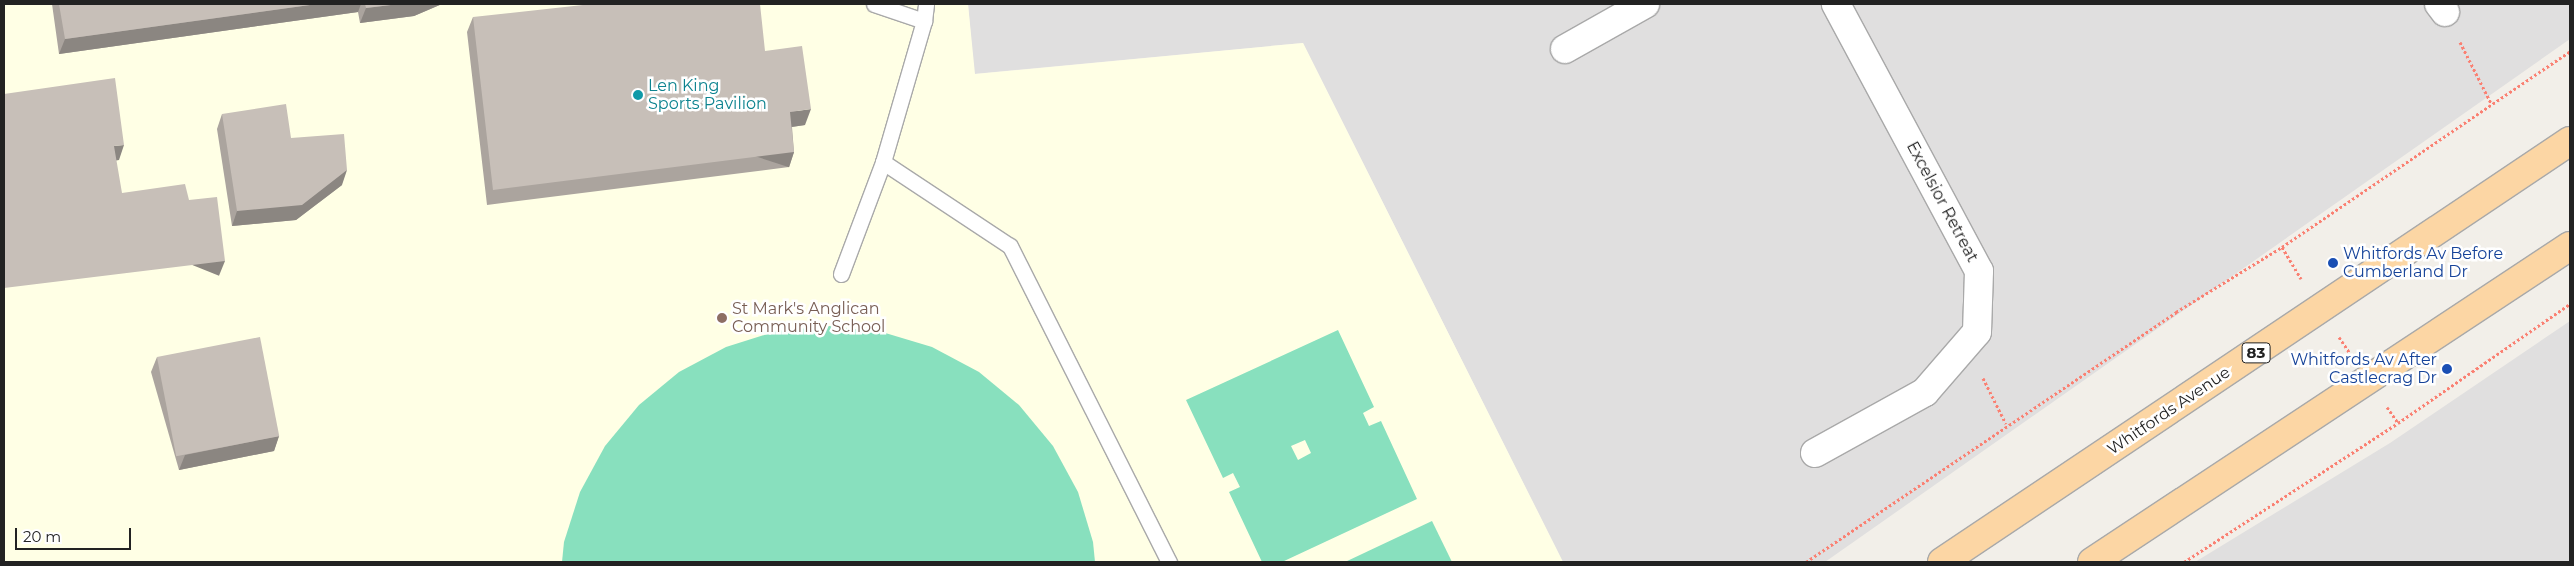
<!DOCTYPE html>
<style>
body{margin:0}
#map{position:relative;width:2574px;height:566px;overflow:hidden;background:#f2efe9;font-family:Montserrat,sans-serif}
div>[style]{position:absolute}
.residential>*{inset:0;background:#e0dfdf}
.education>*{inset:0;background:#ffffe5}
.pitch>*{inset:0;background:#88e0be}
.path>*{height:3px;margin-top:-1.5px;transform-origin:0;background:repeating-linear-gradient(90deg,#fa8072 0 2.5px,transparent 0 5px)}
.roads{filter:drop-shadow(1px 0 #a9a9a9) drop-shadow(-1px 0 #a9a9a9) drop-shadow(0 1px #a9a9a9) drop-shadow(0 -1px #a9a9a9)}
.lane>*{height:15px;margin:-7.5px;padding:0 7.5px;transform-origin:7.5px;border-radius:7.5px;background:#fff}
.street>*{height:28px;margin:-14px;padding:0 14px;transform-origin:14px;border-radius:14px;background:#fff}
.primary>*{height:28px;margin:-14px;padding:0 14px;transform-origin:14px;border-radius:14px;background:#fcd6a4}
.wall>*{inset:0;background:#aba49e}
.shaded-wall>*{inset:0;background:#8b8681;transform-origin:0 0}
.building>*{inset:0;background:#c7bfb8;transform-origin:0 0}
.dots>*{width:14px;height:14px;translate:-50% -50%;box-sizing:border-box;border:2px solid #fff;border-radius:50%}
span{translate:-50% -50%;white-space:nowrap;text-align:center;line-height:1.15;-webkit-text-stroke:5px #fff;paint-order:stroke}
.shield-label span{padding:1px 4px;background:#fff;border:1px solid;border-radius:4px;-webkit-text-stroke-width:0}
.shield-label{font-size:15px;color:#222;font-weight:700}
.culture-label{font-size:16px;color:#0d838f}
.left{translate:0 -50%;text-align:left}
.street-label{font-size:16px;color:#222}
.transit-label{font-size:16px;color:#164399}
.right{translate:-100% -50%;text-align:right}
.education-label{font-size:16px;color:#785e54}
.frame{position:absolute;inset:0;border:5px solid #222;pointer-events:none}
.scale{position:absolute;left:15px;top:528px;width:116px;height:22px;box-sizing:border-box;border:2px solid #222;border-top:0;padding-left:6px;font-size:15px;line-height:18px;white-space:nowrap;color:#222;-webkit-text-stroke:4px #fff;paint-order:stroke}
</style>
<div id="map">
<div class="residential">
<i style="clip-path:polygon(968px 4px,2570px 4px,2570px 39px,1825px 562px,1563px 562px,1303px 43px,974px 74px)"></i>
<i style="clip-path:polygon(2570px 321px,2570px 562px,2195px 562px,2390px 443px)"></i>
</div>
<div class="education">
<i style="clip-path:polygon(4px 4px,968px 4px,975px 74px,1303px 43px,1563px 562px,4px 562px)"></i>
</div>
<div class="pitch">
<i style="clip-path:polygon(829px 326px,882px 332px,932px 347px,979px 372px,1019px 405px,1053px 446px,1078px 492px,1093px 542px,1095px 562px,562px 562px,564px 542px,580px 492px,605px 446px,639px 405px,679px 372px,726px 347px,777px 331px)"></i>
<i style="clip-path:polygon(evenodd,1338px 330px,1374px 407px,1363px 413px,1369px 426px,1381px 421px,1417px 499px,1282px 562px,1262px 562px,1229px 492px,1240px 487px,1233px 473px,1223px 478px,1186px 400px,1338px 330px,1305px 440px,1311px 453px,1298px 460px,1291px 446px,1305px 440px)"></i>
<i style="clip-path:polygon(1432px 521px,1452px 562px,1345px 562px)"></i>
</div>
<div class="path">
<i style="left:2460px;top:42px;width:68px;rotate:63.1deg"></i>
<i style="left:2282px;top:247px;width:37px;rotate:59deg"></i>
<i style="left:2339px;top:337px;width:18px;rotate:56deg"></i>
<i style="left:1983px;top:378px;width:51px;rotate:63.4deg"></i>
<i style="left:2387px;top:407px;width:19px;rotate:55deg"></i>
<i style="left:1806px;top:562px;width:447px;rotate:-34deg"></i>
<i style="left:2176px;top:312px;width:124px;rotate:-31.5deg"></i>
<i style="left:2282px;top:247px;width:348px;rotate:-34.2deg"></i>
<i style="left:2184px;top:562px;width:255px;rotate:-33deg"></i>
<i style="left:2398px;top:423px;width:209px;rotate:-34.7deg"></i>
</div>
<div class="roads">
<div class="lane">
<i style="left:874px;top:4px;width:53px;rotate:18.8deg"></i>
<i style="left:883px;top:162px;width:152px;rotate:33.5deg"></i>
<i style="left:1010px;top:246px;width:354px;rotate:63.3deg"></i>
<i style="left:841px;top:274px;width:120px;rotate:-69.4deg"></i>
<i style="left:883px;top:162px;width:147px;rotate:-73.8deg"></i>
<i style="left:924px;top:21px;width:17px;rotate:-83deg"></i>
</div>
<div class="street">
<i style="left:2439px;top:4px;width:10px;rotate:53deg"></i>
<i style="left:1565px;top:49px;width:92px;rotate:-29.4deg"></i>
<i style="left:1815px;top:453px;width:126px;rotate:-29deg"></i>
<i style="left:1925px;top:392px;width:79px;rotate:-49.1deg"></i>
<i style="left:1977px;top:332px;width:61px;rotate:-88.1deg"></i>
<i style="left:1979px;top:271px;width:303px;rotate:-118.2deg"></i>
</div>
<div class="primary">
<i style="left:1942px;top:562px;width:756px;rotate:-33.84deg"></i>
<i style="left:2092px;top:562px;width:573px;rotate:-33.47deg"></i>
</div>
</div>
<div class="wall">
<i style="clip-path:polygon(52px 4px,442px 4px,414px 16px,360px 23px,358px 12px,59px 54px)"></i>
<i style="clip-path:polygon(473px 17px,765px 51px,805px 125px,792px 127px,794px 152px,789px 167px,487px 205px,467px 32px)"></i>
<i style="clip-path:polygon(222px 114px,291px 138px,342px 185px,296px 220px,232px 226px,217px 129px)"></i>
<i style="clip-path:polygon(157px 357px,279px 436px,274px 451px,179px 470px,151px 372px)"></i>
</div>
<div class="shaded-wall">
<i style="clip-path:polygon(317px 4px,361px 4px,358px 12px,59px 54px,65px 39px)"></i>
<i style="clip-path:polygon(399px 4px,442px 4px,414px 16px,360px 23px,366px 8px)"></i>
<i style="clip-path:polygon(811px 109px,805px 125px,784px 128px,790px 112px)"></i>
<i style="clip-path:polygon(124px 145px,119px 160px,108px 162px,114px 146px)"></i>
<i style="left:794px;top:152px;width:16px;height:303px;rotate:108deg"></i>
<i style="clip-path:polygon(347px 170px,342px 185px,296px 220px,232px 226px,237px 211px)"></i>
<i style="left:225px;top:261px;width:16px;height:223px;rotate:112deg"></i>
<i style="clip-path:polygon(279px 436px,274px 451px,179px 470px,185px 455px)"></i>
</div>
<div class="building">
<i style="clip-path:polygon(59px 4px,317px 4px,65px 39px)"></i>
<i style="clip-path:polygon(365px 4px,399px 4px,366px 8px)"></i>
<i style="clip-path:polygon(592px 4px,760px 4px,765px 51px,802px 46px,811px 109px,790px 112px,794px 152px,493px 190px,473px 17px)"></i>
<i style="clip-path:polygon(115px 78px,124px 145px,114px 146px,122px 193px,185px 184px,189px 200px,217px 197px,225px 261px,4px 288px,4px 94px)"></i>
<i style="clip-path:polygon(286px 104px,291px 138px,344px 134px,347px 170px,302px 205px,237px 211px,222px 114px)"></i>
<i style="left:260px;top:337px;width:101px;height:105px;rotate:79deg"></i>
</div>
<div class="dots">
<i style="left:638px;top:95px;background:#0f9aa8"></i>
<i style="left:2333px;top:263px;background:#1a4fb4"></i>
<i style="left:722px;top:318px;background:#8d6e63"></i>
<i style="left:2447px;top:369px;background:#1a4fb4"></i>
</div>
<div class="shield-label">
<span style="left:2256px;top:353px">83</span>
</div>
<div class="culture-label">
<span class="left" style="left:648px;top:95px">Len King<br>Sports Pavilion</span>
</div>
<div class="street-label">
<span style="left:1942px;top:202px;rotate:62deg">Excelsior Retreat</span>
<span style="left:2169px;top:411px;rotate:-34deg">Whitfords Avenue</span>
</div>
<div class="transit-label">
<span class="left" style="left:2343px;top:263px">Whitfords Av Before<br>Cumberland Dr</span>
<span class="right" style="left:2437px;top:369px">Whitfords Av After<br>Castlecrag Dr</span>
</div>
<div class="education-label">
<span class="left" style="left:732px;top:318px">St Mark's Anglican<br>Community School</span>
</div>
<div class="frame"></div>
<div class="scale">20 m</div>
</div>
